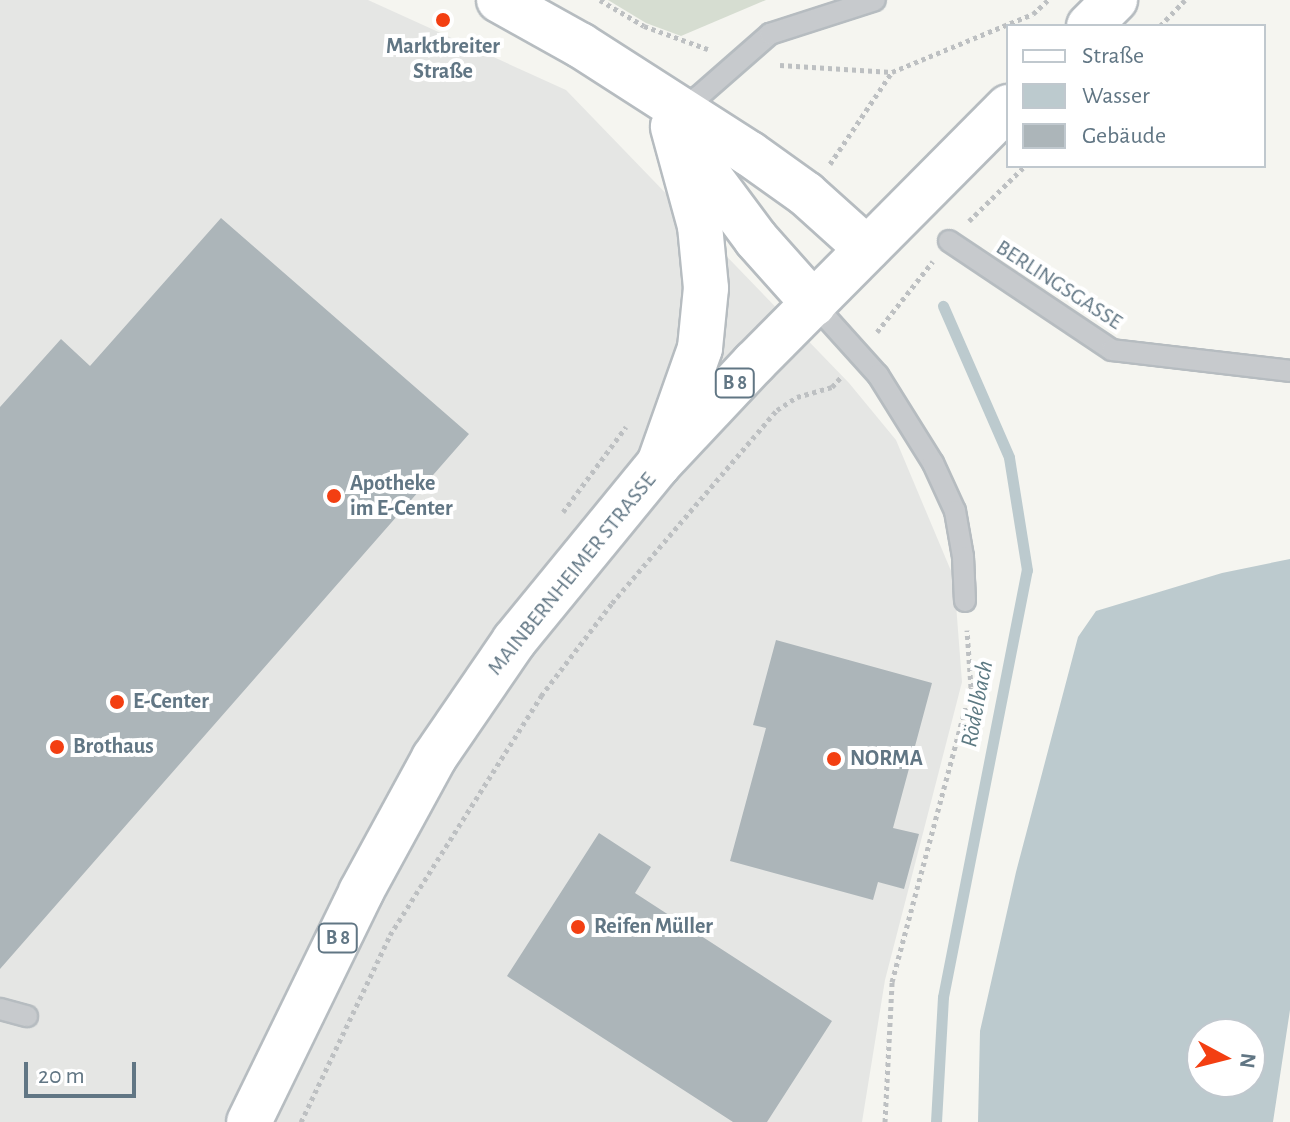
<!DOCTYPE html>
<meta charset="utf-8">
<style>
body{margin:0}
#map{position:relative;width:1290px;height:1122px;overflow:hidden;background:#f5f5f0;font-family:"Alegreya Sans",sans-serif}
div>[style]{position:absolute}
.built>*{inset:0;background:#e5e6e4}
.green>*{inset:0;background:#d6ddd1}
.water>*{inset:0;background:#bccace}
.stream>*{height:11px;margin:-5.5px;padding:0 5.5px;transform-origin:5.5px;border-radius:5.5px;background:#bccace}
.building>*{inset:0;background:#acb5b9}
.path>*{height:5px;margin-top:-2.5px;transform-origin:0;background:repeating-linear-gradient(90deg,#bdc0c2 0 4px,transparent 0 8px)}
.roads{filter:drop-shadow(2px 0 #b6bcc0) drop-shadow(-2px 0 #b6bcc0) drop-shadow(0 2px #b6bcc0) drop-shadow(0 -2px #b6bcc0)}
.lane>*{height:20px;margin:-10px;padding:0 10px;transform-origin:10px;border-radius:10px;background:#c7cacd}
.secondary>*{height:44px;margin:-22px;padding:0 22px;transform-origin:22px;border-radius:22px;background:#fff}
.primary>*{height:44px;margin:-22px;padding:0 22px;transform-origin:22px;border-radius:22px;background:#fff}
.dots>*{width:22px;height:22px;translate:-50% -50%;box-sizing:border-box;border:4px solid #fff;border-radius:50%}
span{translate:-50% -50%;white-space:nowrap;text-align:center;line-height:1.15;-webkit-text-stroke:8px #fff;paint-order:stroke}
.shield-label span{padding:2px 6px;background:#fff;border:2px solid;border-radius:6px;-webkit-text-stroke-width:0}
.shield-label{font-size:20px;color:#617684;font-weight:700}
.poi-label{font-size:22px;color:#617684;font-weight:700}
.left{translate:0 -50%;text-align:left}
.street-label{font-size:22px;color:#617684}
.water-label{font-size:24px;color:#5c7982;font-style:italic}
.legend{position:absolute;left:1006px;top:24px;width:260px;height:144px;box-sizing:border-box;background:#fff;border:2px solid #c0c8ce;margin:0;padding:10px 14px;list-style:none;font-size:24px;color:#617684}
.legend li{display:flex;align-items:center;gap:16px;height:40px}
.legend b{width:40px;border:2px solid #c0c8ce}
.north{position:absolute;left:1186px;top:1018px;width:80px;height:80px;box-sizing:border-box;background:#fff;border:2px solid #c0c8ce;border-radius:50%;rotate:97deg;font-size:22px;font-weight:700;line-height:32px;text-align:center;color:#617684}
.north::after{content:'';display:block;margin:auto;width:28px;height:36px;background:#f33f12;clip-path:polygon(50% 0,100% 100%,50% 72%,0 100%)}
.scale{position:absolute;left:24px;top:1062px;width:112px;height:36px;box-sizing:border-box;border:4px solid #617684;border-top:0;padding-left:10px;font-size:24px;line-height:28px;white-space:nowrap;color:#617684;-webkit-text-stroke:6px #fff;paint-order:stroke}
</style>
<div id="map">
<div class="built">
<i style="clip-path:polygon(0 0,368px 0,566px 90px,849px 383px,896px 440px,954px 578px,962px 682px,885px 980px,862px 1122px,0 1122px)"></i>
</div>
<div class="green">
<i style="clip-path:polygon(608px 0,766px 0,681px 36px,646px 23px)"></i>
</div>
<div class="water">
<i style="clip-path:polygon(evenodd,1290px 559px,1290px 1010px,1273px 1122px,978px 1122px,980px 1031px,1016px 872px,1078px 637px,1096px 611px,1222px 573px,1290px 559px,1202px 1034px,1250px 1034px,1250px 1082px,1202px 1082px,1202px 1034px)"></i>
</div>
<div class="stream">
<i style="left:936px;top:1122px;width:125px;rotate:-86.8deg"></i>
<i style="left:943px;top:997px;width:435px;rotate:-78.9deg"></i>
<i style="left:1027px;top:570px;width:114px;rotate:-99.1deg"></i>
<i style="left:1009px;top:457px;width:165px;rotate:-113.6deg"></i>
</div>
<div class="building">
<i style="clip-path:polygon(221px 218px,469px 434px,0 969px,0 407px,61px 339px,90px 366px)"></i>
<i style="clip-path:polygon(776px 640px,932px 683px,893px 828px,919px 834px,904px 889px,878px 882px,873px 900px,730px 861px,766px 728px,753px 725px)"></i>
<i style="clip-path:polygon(599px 833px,651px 867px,635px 893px,832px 1021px,767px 1122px,733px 1122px,507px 976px)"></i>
</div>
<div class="path">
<i style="left:600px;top:0;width:51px;rotate:30.6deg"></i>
<i style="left:644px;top:26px;width:68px;rotate:19.8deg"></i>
<i style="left:1160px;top:26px;width:36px;rotate:-46deg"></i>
<i style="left:780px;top:65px;width:112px;rotate:3.6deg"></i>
<i style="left:892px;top:72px;width:152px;rotate:-22.4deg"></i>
<i style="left:1033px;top:14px;width:21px;rotate:-43deg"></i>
<i style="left:830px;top:164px;width:111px;rotate:-56deg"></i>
<i style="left:969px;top:221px;width:78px;rotate:-44.5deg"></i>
<i style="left:877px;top:332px;width:90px;rotate:-51.7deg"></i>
<i style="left:563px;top:512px;width:106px;rotate:-53.5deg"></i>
<i style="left:301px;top:1122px;width:207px;rotate:-64.5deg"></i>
<i style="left:390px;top:935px;width:283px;rotate:-57.7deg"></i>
<i style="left:541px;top:696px;width:117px;rotate:-52.6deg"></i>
<i style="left:612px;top:603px;width:254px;rotate:-49.5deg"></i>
<i style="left:777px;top:410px;width:24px;rotate:-33deg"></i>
<i style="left:797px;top:397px;width:36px;rotate:-16deg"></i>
<i style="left:832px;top:387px;width:13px;rotate:-48deg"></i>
<i style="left:885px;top:1122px;width:140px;rotate:-87.1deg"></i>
<i style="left:892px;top:982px;width:305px;rotate:-75deg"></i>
<i style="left:971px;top:687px;width:57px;rotate:-94deg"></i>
</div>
<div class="roads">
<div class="lane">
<i style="left:681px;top:117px;width:26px;rotate:-50deg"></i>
<i style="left:698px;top:97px;width:96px;rotate:-41.2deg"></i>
<i style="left:770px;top:34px;width:110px;rotate:-17.9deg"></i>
<i style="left:949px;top:241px;width:196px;rotate:33.8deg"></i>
<i style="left:1112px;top:350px;width:179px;rotate:6.7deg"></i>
<i style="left:814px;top:304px;width:96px;rotate:48deg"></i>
<i style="left:878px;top:375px;width:104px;rotate:58deg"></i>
<i style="left:933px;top:463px;width:53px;rotate:65.4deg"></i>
<i style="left:955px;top:511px;width:47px;rotate:80.1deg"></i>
<i style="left:963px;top:557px;width:44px;rotate:87.4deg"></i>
<i style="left:0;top:1009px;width:28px;rotate:15deg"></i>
</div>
<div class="secondary">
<i style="left:499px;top:0;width:93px;rotate:29.1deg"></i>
<i style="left:580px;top:45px;width:202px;rotate:32.7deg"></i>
<i style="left:750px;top:154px;width:69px;rotate:35.5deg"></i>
<i style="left:806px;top:194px;width:82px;rotate:42deg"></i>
<i style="left:690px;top:150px;width:111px;rotate:53.4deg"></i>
<i style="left:756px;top:239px;width:87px;rotate:48.3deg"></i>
<i style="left:659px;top:464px;width:123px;rotate:-70.5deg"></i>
<i style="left:700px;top:348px;width:60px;rotate:-84.3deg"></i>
<i style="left:706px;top:288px;width:62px;rotate:-95.5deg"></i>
<i style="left:700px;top:226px;width:103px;rotate:-105.3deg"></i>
</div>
<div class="primary">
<i style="left:1089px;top:26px;width:37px;rotate:-45deg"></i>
<i style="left:249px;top:1122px;width:256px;rotate:-64deg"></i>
<i style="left:361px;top:892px;width:153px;rotate:-61.4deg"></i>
<i style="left:434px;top:758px;width:142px;rotate:-55.6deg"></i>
<i style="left:514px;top:641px;width:229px;rotate:-50.7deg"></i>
<i style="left:659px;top:464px;width:139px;rotate:-46.8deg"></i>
<i style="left:754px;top:363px;width:361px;rotate:-45.2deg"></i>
</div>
</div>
<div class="dots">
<i style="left:443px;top:20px;background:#f33f12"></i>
<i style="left:334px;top:496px;background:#f33f12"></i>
<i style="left:117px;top:702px;background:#f33f12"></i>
<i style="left:57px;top:747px;background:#f33f12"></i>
<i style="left:834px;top:759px;background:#f33f12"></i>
<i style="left:578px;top:927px;background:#f33f12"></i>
</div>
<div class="shield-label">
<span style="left:735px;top:383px">B 8</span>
<span style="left:338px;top:938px">B 8</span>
</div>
<div class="poi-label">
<span style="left:443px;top:59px">Marktbreiter<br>Straße</span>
<span class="left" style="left:350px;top:496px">Apotheke<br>im E-Center</span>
<span class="left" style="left:133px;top:702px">E-Center</span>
<span class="left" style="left:73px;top:747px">Brothaus</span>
<span class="left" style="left:850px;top:759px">NORMA</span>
<span class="left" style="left:594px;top:927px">Reifen Müller</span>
</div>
<div class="street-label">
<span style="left:1059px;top:285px;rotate:33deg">BERLINGSGASSE</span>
<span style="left:572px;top:574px;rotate:-51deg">MAINBERNHEIMER STRASSE</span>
</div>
<div class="water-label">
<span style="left:978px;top:704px;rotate:-79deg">Rödelbach</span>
</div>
<ul class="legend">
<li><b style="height:10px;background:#fff"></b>Straße</li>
<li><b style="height:22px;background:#bccace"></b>Wasser</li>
<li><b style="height:22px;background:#acb5b9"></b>Gebäude</li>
</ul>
<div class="north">N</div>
<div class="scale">20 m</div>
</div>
